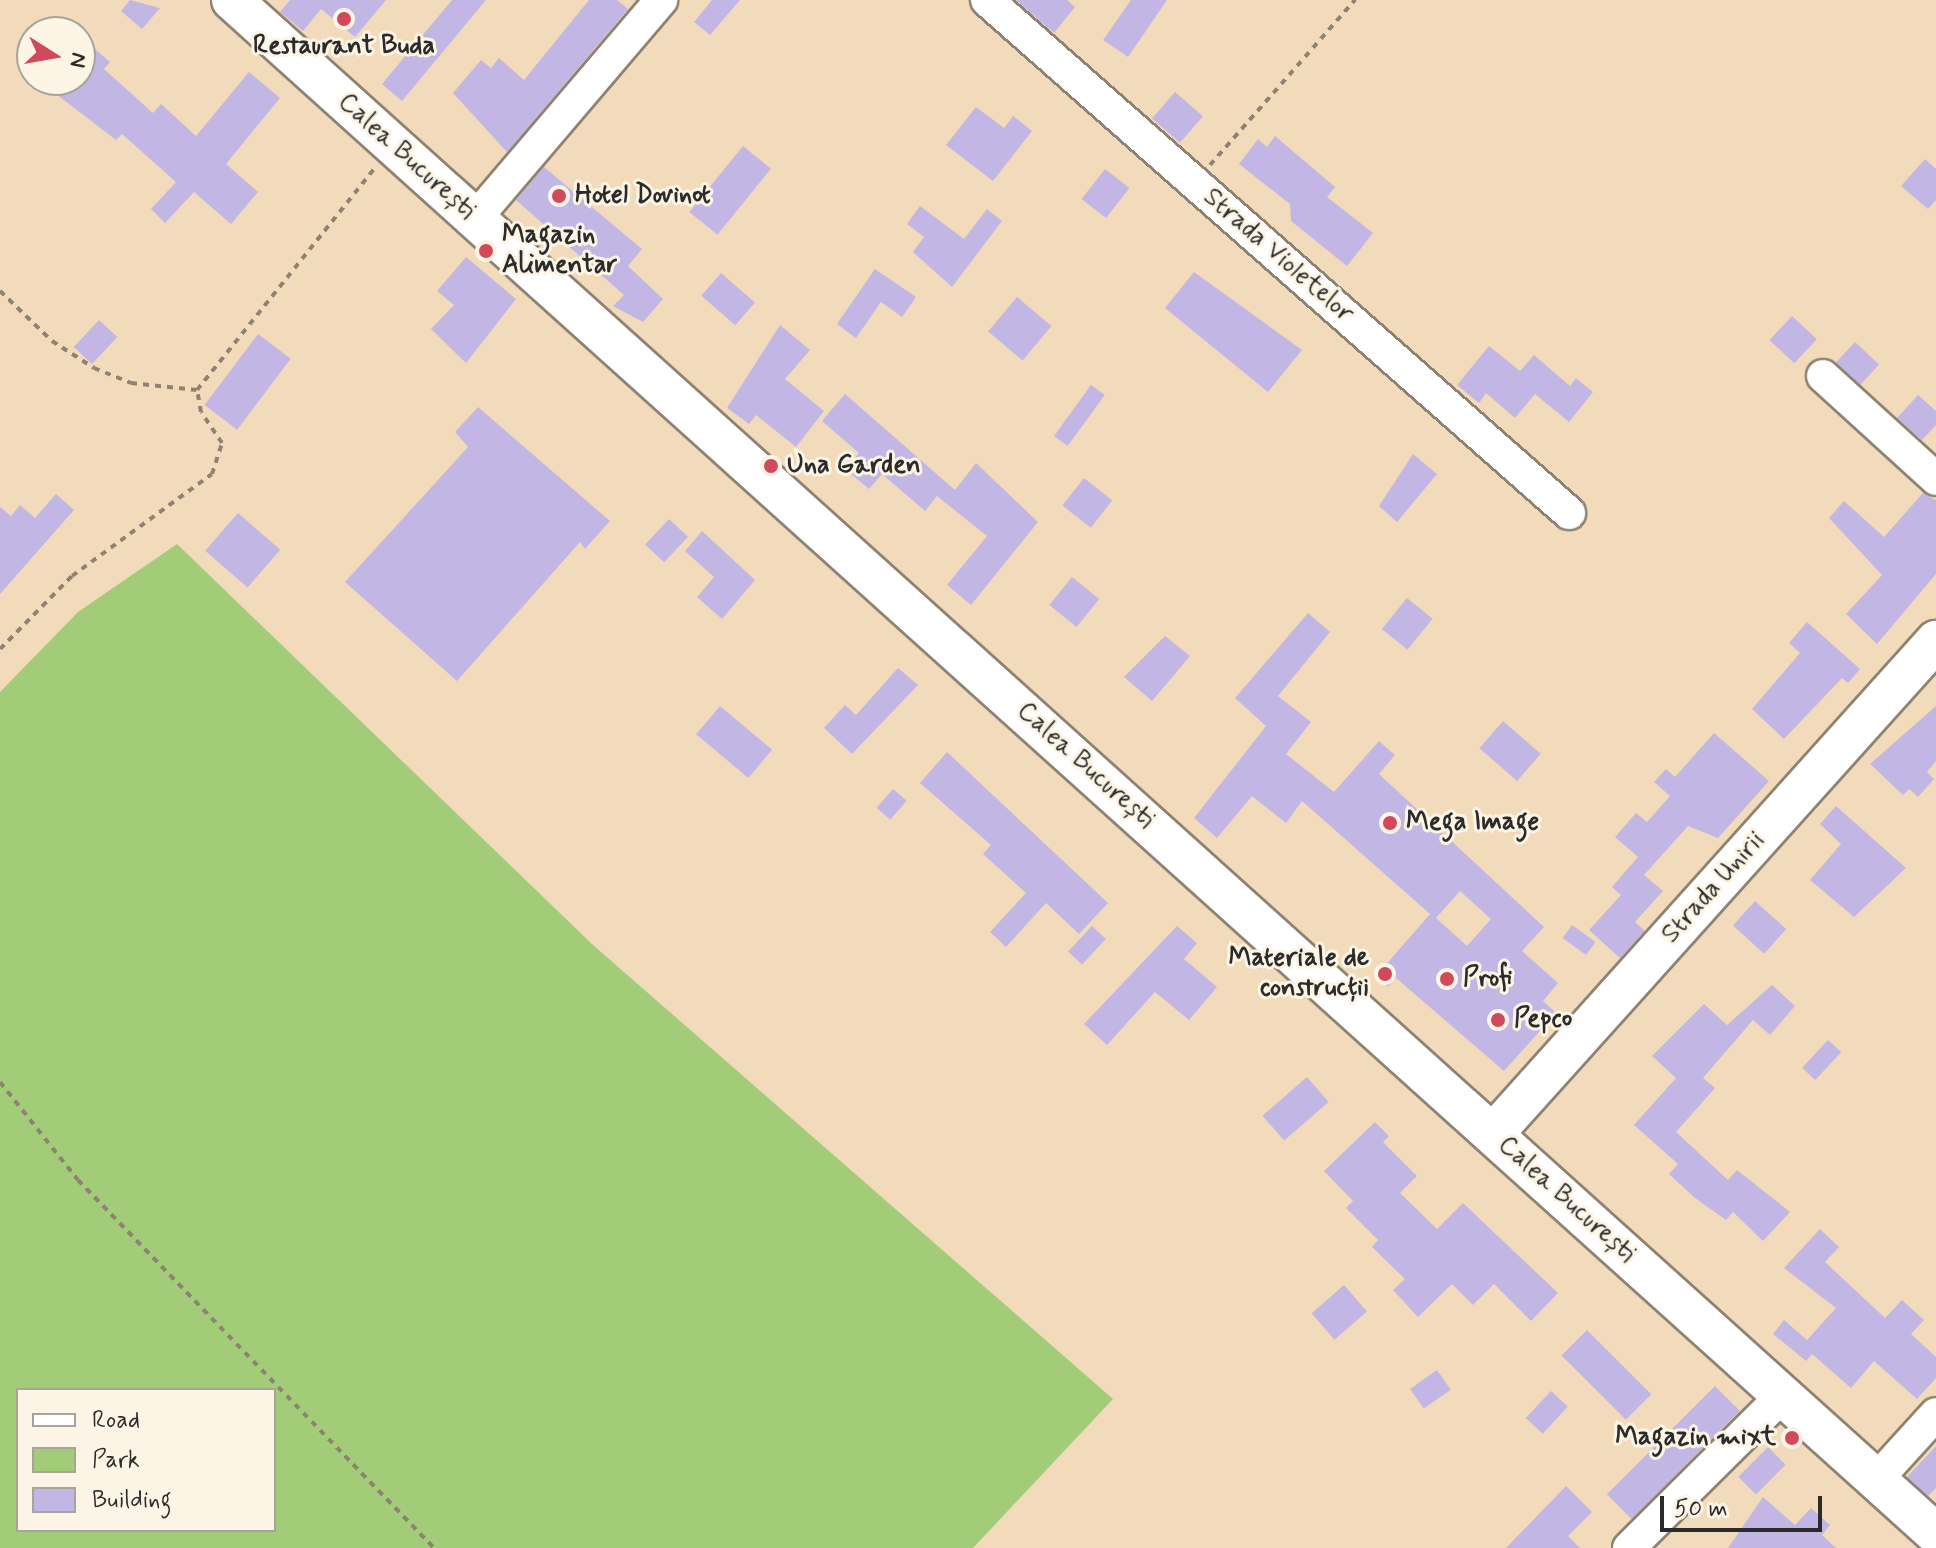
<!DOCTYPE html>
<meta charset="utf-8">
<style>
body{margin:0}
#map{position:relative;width:1936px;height:1548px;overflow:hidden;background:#f1dbba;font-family:Mynerve,sans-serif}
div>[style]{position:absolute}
.green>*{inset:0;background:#a3cc78}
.building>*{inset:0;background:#c2b7e4;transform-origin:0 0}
.path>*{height:4px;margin-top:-2px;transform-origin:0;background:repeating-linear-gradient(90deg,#8e8372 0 6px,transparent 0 12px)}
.roads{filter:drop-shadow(2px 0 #8e8372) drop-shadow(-2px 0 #8e8372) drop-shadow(0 2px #8e8372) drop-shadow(0 -2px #8e8372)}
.minor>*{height:32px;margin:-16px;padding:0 16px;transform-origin:16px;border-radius:16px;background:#fff}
.major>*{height:40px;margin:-20px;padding:0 20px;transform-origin:20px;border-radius:20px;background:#fff}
.dots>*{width:22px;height:22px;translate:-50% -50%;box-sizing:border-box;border:4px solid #fcf5e5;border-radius:50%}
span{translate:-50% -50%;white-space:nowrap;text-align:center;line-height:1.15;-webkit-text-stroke:6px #fcf5e5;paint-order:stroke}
.poi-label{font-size:26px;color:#2b2b2b;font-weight:700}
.left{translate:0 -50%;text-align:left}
.right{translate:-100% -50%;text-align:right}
.street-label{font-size:26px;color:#2b2b2b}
.legend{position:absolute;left:16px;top:1388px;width:260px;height:144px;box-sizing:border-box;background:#fcf5e5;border:2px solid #a8a49b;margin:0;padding:10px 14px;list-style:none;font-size:24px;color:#2b2b2b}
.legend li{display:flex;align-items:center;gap:16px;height:40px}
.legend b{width:40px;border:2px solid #a8a49b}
.north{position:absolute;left:16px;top:16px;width:80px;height:80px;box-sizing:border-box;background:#fcf5e5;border:2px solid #a8a49b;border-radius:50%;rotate:101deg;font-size:22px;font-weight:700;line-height:32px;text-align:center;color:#2b2b2b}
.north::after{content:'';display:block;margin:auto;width:28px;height:36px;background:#d1495b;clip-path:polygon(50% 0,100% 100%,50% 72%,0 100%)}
.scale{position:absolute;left:1660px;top:1496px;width:162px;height:36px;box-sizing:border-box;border:4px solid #2b2b2b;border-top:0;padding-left:10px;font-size:24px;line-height:28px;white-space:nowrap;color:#2b2b2b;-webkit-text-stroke:6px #fcf5e5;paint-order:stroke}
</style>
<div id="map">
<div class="green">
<i style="clip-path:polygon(evenodd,177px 544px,593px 945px,1113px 1399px,973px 1548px,0 1548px,0 692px,78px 612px,177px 544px,18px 1390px,274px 1390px,274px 1530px,18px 1530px,18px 1390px)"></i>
</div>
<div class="building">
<i style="clip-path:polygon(130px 0,160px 8px,142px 29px,121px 11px)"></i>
<i style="clip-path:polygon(290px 0,386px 0,355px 37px,321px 9px,303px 31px,280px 12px)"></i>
<i style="clip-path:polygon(452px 0,486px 0,402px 101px,382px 84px)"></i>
<i style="clip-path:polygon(589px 0,617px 0,628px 9px,507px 152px,453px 93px,481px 60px,491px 68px,499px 58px,524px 80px)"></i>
<i style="clip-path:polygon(712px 0,740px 0,710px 35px,694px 22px)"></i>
<i style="clip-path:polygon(1016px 0,1067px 0,1075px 7px,1054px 33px)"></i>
<i style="clip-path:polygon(1131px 0,1167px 0,1128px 57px,1103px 40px)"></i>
<i style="clip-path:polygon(88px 43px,110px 62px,104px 69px,153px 113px,161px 104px,196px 136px,249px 72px,280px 98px,226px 164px,258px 192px,231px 224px,194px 192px,165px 223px,151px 209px,176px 182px,122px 134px,116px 140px,56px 94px,68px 80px,80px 80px,80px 52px)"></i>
<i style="left:1175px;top:92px;width:37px;height:35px;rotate:41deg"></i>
<i style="clip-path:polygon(976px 107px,1004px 128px,1013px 116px,1032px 131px,993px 181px,946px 145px)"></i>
<i style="clip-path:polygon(1275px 136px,1335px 187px,1327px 197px,1373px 233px,1347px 266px,1291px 221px,1290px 204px,1239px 164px,1258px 139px,1267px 147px)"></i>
<i style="left:743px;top:146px;width:36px;height:85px;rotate:39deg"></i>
<i style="clip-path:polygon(1925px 159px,1936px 169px,1936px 200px,1928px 209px,1901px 186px)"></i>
<i style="clip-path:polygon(544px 167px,642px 249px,628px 266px,663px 299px,643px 322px,613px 306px,624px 295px,516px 200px)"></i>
<i style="left:1105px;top:169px;width:31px;height:38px;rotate:38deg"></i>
<i style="clip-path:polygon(920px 206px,964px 239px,987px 209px,1002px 221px,952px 287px,913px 252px,924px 237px,907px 224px)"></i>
<i style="clip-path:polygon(466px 257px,516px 299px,466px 363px,431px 329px,454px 305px,437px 291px)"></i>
<i style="clip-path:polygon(875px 269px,916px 297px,902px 317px,881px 302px,856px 338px,837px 324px)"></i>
<i style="clip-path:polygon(1194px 272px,1302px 350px,1268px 392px,1165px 308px)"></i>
<i style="left:721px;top:273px;width:45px;height:30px;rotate:41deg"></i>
<i style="left:1017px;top:297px;width:45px;height:45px;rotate:40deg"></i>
<i style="left:1792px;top:316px;width:34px;height:33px;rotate:43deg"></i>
<i style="left:99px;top:320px;width:25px;height:37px;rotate:43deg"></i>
<i style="clip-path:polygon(780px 325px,810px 350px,785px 379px,824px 411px,796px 447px,756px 415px,749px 424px,727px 408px)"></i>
<i style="left:258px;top:334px;width:41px;height:89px;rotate:37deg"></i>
<i style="left:1855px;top:342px;width:33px;height:28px;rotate:43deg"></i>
<i style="clip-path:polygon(1489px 346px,1520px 371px,1534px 355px,1570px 386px,1576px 378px,1593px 392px,1569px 422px,1535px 394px,1515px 418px,1486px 393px,1479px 403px,1457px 385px)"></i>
<i style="left:1091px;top:385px;width:17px;height:63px;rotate:36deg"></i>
<i style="clip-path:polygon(845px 394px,955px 490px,976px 463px,1038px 522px,971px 605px,947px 585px,987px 536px,937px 496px,925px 511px,882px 474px,869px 489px,845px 469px,859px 453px,822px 421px)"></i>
<i style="clip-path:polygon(1918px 395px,1936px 411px,1936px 425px,1922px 440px,1897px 418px)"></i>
<i style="clip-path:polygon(478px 407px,610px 521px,585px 549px,580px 542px,457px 681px,345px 582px,468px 447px,455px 432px)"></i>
<i style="clip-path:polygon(1413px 454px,1437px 474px,1397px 522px,1379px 506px)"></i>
<i style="left:1084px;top:478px;width:36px;height:35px;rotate:38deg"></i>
<i style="clip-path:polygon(1923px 493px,1936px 500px,1936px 574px,1877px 644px,1846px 614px,1882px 575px,1829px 518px,1844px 501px,1884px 537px)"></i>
<i style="clip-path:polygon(56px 494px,74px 510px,0 594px,0 507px,11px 516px,20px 505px,35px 518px)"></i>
<i style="left:238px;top:513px;width:56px;height:50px;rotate:41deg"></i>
<i style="left:669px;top:519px;width:26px;height:35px;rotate:43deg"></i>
<i style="clip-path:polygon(702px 531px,755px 580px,722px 619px,697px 597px,714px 577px,685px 551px)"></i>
<i style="left:1072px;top:577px;width:35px;height:36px;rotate:39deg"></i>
<i style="left:1407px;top:598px;width:33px;height:40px;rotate:39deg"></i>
<i style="clip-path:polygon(evenodd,1308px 613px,1330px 632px,1278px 696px,1311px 722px,1286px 754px,1334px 792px,1379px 741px,1395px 755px,1379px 774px,1544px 927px,1522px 951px,1558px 983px,1543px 1001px,1556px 1013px,1504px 1071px,1396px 978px,1388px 987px,1376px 976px,1430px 914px,1302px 801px,1286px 823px,1252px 796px,1217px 838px,1194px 818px,1266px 726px,1235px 698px,1308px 613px,1460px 891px,1491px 919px,1467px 946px,1436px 918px,1460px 891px)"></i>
<i style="clip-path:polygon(1807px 622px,1860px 669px,1848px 683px,1842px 678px,1784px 739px,1752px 709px,1800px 653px,1789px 643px)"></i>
<i style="clip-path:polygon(1165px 636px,1190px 656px,1152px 701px,1124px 677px)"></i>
<i style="clip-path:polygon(898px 668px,918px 685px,852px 754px,824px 728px,845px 705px,856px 715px)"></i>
<i style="left:720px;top:706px;width:68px;height:37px;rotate:40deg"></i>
<i style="clip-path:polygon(1936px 706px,1936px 761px,1927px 772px,1934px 779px,1918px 797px,1909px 789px,1903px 795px,1870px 764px)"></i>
<i style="left:1503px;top:721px;width:50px;height:36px;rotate:41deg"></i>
<i style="clip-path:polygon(1714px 733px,1769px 781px,1718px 838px,1688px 826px,1644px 875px,1663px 891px,1635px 922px,1645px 931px,1620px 958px,1589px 930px,1621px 895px,1612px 887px,1638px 857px,1615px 837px,1636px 813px,1647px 822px,1670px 796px,1654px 782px,1666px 769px,1675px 777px)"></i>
<i style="clip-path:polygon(947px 752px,1108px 903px,1079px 934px,1046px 903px,1006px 947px,990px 932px,1026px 893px,983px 854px,991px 845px,920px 783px)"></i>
<i style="left:893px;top:789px;width:18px;height:25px;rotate:41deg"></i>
<i style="clip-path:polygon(1836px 806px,1906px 868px,1854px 917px,1810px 880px,1841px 844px,1820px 824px)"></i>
<i style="left:1755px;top:901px;width:42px;height:33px;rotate:42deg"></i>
<i style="left:1572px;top:925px;width:29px;height:16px;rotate:36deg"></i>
<i style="left:1092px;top:926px;width:19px;height:35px;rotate:43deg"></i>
<i style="clip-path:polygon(1177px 926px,1197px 943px,1184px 959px,1217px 987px,1189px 1020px,1155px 992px,1107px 1045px,1084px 1024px)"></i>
<i style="clip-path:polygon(1772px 985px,1795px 1006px,1770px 1035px,1753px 1020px,1703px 1078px,1715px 1088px,1676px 1132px,1728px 1180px,1737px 1170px,1790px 1212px,1763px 1241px,1733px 1212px,1726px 1220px,1695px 1198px,1669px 1174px,1678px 1164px,1634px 1125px,1676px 1078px,1652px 1056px,1704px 1004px,1727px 1025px)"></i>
<i style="left:1828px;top:1040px;width:18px;height:38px;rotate:43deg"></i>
<i style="left:1307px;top:1077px;width:33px;height:59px;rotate:49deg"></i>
<i style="clip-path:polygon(1375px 1122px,1389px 1136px,1383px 1142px,1417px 1176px,1400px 1193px,1437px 1229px,1463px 1203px,1558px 1293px,1531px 1321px,1494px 1284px,1473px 1305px,1452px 1284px,1418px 1317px,1393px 1290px,1405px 1279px,1372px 1247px,1378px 1240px,1346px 1208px,1353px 1201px,1324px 1171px)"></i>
<i style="clip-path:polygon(1820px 1229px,1839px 1247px,1825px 1262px,1885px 1318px,1902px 1300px,1924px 1320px,1911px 1334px,1936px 1357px,1936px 1378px,1917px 1399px,1874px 1361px,1851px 1388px,1812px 1354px,1806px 1361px,1773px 1334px,1784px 1320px,1807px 1340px,1836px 1308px,1784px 1268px)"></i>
<i style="left:1344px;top:1285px;width:35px;height:43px;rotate:49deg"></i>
<i style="left:1587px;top:1330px;width:91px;height:36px;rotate:45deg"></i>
<i style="left:1437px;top:1370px;width:24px;height:33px;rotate:55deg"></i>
<i style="left:1715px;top:1386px;width:35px;height:153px;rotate:45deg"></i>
<i style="left:1551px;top:1391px;width:23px;height:37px;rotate:43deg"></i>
<i style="clip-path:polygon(1936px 1446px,1936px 1488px,1928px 1496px,1907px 1477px)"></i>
<i style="left:1768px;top:1447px;width:25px;height:42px;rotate:45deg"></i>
<i style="clip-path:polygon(1566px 1486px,1592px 1512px,1568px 1536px,1580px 1548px,1506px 1548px)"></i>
<i style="clip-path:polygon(1763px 1497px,1795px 1525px,1811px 1508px,1830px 1525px,1822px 1535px,1836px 1548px,1728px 1548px)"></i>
</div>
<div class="path">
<i style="left:1210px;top:165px;width:220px;rotate:-48.7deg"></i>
<i style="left:0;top:291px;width:72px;rotate:43.9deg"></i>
<i style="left:52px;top:341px;width:50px;rotate:32.7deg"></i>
<i style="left:94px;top:368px;width:40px;rotate:22deg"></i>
<i style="left:131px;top:383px;width:66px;rotate:6.1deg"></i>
<i style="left:0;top:649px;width:103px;rotate:-45.4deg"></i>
<i style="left:72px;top:576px;width:173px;rotate:-36.1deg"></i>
<i style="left:212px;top:474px;width:33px;rotate:-72deg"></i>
<i style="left:222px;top:443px;width:37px;rotate:-124deg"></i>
<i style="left:201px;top:412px;width:22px;rotate:-100deg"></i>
<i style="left:197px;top:390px;width:285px;rotate:-51.3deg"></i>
<i style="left:0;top:1082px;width:125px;rotate:51.5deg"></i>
<i style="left:78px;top:1180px;width:512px;rotate:45.95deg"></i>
</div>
<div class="roads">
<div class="minor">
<i style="left:987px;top:0;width:776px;rotate:41.39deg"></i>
<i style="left:474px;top:220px;width:289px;rotate:-49.6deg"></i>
<i style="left:1823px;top:376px;width:153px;rotate:42.3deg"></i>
<i style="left:1876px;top:1480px;width:89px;rotate:-47.7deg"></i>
<i style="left:1629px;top:1548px;width:216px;rotate:-44.8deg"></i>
</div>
<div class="major">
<i style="left:232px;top:0;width:2293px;rotate:41.99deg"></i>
<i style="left:1493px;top:1134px;width:663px;rotate:-48.06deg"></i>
</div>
</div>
<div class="dots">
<i style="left:344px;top:19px;background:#d1495b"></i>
<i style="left:559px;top:196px;background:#d1495b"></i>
<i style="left:486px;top:251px;background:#d1495b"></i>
<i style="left:771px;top:466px;background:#d1495b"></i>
<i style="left:1390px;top:823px;background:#d1495b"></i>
<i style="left:1385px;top:974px;background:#d1495b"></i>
<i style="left:1447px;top:979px;background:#d1495b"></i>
<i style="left:1498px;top:1020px;background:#d1495b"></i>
<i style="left:1792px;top:1438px;background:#d1495b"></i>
</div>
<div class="poi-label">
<span style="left:344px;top:47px">Restaurant Buda</span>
<span class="left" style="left:575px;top:196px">Hotel Dovinot</span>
<span class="left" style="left:502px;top:251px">Magazin<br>Alimentar</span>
<span class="left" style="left:787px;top:466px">Una Garden</span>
<span class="left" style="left:1406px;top:823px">Mega Image</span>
<span class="right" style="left:1369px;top:974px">Materiale de<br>construcții</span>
<span class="left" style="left:1463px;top:979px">Profi</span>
<span class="left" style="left:1514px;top:1020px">Pepco</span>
<span class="right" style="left:1776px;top:1438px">Magazin mixt</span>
</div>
<div class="street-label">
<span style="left:406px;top:157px;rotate:42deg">Calea București</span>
<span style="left:1278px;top:256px;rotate:41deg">Strada Violetelor</span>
<span style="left:1085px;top:766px;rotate:42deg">Calea București</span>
<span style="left:1714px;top:888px;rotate:-48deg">Strada Unirii</span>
<span style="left:1566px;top:1200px;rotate:42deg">Calea București</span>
</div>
<ul class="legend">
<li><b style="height:10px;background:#fff"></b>Road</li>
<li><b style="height:22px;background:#a3cc78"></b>Park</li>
<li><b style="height:22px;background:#c2b7e4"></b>Building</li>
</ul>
<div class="north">N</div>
<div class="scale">50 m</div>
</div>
